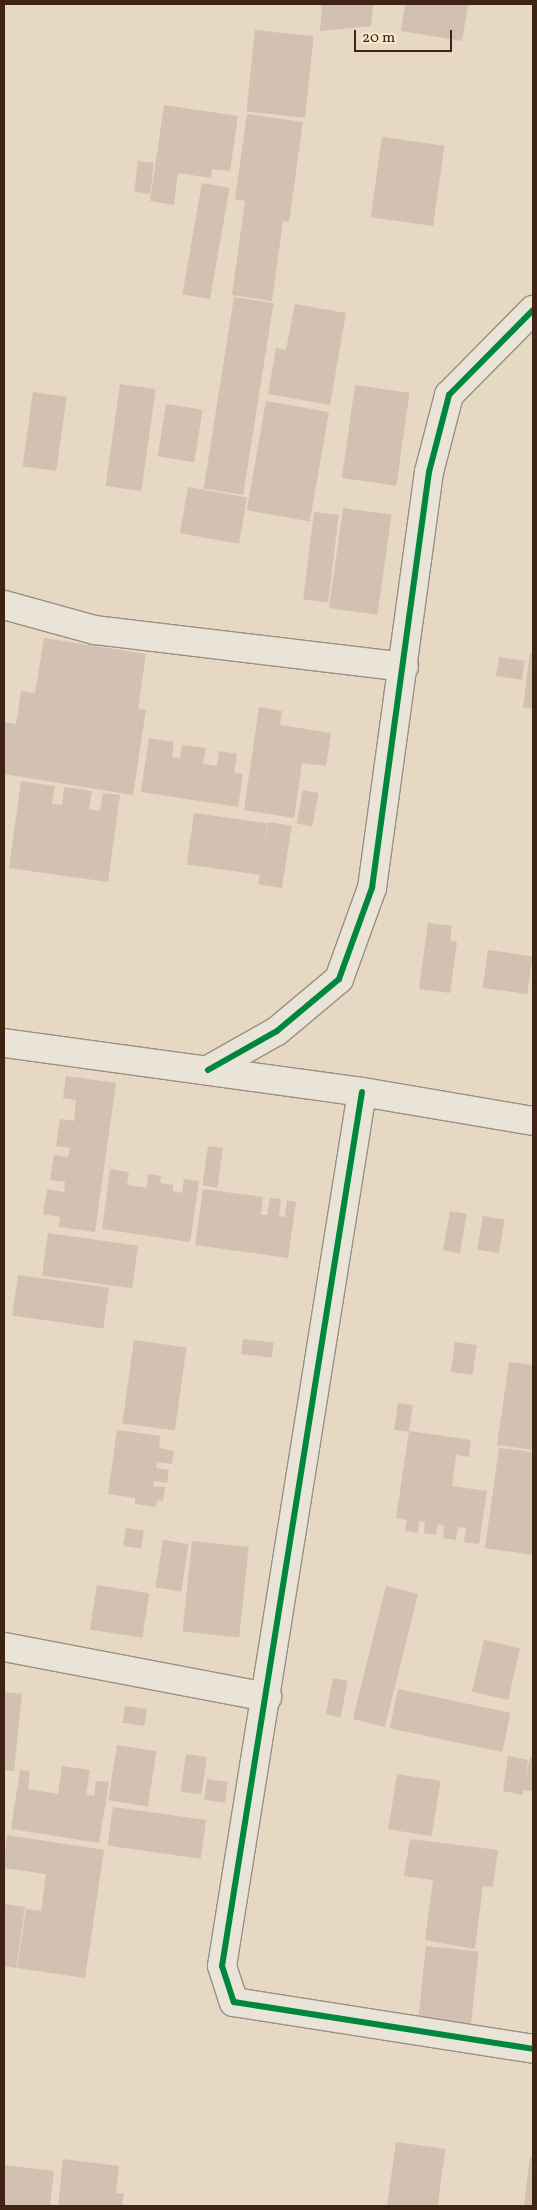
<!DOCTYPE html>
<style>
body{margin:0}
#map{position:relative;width:537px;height:2210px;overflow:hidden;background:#e6d8c2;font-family:Vollkorn,serif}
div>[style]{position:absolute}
.building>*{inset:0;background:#d2c0b2;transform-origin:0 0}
.roads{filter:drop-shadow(1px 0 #9a8f81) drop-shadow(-1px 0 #9a8f81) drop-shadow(0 1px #9a8f81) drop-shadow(0 -1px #9a8f81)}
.street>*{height:28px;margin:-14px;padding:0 14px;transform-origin:14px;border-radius:14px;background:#e9e3d8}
.cycleway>*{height:6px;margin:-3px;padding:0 3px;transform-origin:3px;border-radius:3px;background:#00873e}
span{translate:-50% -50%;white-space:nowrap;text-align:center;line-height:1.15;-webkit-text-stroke:4.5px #f8e8ce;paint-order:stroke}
.frame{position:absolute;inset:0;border:5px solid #3f2313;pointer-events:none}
.scale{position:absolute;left:354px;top:30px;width:98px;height:22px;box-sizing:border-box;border:2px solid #3f2313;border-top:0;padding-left:6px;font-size:15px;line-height:18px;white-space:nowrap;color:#3f2313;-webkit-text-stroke:4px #f8e8ce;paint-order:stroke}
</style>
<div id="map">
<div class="building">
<i style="clip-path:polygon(322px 4px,373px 4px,371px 26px,320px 31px)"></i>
<i style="clip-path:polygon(405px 4px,468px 4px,462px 41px,401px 31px)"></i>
<i style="left:255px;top:30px;width:59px;height:82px;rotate:6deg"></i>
<i style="clip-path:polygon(164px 105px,238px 116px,230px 171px,212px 169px,211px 178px,178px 173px,174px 205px,150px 201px)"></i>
<i style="clip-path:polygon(247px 114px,303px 122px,289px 222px,283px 221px,272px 301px,232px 295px,245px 201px,235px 199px)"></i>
<i style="left:382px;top:137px;width:63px;height:81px;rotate:8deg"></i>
<i style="left:138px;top:161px;width:16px;height:31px;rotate:7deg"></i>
<i style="left:202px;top:183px;width:28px;height:113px;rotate:10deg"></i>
<i style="left:234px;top:297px;width:40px;height:194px;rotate:9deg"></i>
<i style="clip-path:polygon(295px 304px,346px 313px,330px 405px,268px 394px,276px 348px,286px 350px)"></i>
<i style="left:120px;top:384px;width:36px;height:103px;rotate:8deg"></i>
<i style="left:355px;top:385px;width:55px;height:94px;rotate:8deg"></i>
<i style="left:33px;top:392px;width:34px;height:75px;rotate:8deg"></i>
<i style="left:266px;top:401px;width:64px;height:111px;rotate:10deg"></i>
<i style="left:166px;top:404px;width:37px;height:53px;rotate:9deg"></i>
<i style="left:188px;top:487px;width:60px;height:47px;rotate:10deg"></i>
<i style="left:343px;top:508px;width:49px;height:101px;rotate:8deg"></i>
<i style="left:314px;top:512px;width:25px;height:88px;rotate:7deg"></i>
<i style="clip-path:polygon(44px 638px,146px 654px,138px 709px,146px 710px,133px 795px,4px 774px,4px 722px,16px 724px,21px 691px,35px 693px)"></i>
<i style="clip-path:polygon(530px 653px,533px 654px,533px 709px,523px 707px)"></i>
<i style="left:499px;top:657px;width:26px;height:19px;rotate:9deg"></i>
<i style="clip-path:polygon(259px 707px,282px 711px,280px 725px,331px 733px,326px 766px,302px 763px,294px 818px,244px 810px)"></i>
<i style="clip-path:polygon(149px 738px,174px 742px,172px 757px,180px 758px,182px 745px,206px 748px,203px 764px,217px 766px,219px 751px,237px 754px,234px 773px,243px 774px,238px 807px,141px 792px)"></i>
<i style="clip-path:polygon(21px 781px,55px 786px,52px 804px,62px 805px,64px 787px,92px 791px,89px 809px,100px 811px,103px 793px,120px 795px,108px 882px,9px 868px)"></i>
<i style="left:303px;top:790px;width:16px;height:34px;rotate:11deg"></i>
<i style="left:194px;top:813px;width:74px;height:52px;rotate:8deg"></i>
<i style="left:268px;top:822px;width:24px;height:63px;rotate:9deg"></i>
<i style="clip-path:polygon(428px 923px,452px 926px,450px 941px,457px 942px,450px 993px,419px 989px)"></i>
<i style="left:488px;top:950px;width:45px;height:38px;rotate:8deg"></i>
<i style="clip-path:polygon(66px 1076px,116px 1083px,95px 1232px,59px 1227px,60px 1217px,43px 1214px,47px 1189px,64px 1192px,65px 1182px,50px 1180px,54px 1155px,68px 1157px,70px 1148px,56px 1146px,60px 1119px,74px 1121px,76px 1100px,63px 1098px)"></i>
<i style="left:208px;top:1146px;width:15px;height:40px;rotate:8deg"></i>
<i style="clip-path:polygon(110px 1169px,129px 1172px,127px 1185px,147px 1188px,148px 1174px,161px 1176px,160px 1183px,173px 1185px,173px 1191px,182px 1193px,184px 1179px,199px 1181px,190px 1242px,102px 1229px)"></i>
<i style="clip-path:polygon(203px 1189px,263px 1197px,261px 1215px,267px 1215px,270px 1198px,281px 1199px,279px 1216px,285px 1217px,287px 1200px,296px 1202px,288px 1258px,195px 1245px)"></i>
<i style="left:450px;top:1211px;width:17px;height:40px;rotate:10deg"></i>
<i style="left:483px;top:1216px;width:22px;height:34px;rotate:10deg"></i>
<i style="left:48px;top:1233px;width:91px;height:43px;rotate:8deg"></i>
<i style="left:18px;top:1275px;width:92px;height:41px;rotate:8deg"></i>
<i style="left:243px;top:1339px;width:31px;height:15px;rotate:7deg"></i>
<i style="left:134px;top:1340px;width:53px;height:84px;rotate:8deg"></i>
<i style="left:455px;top:1342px;width:22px;height:30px;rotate:8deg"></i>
<i style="clip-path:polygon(509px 1362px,533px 1365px,533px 1450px,497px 1445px)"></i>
<i style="left:398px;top:1403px;width:15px;height:27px;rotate:8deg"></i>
<i style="clip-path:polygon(117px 1430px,160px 1436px,159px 1448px,174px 1451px,172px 1464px,157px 1462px,156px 1468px,169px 1470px,167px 1483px,154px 1481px,153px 1486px,165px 1487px,163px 1501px,157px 1500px,156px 1507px,135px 1504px,135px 1498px,108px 1494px)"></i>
<i style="clip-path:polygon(409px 1431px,471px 1440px,469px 1457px,456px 1455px,452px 1486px,487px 1491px,479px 1544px,464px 1542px,466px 1528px,458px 1527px,456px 1540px,443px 1538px,444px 1525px,438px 1524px,436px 1535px,424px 1533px,425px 1522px,419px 1521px,418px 1533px,405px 1531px,407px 1520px,396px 1518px)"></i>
<i style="clip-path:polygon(499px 1448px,533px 1452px,533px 1555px,485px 1548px)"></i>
<i style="left:126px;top:1528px;width:18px;height:18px;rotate:9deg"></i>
<i style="left:163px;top:1540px;width:26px;height:48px;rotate:9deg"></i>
<i style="left:192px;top:1541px;width:57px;height:91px;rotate:6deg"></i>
<i style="left:97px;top:1585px;width:53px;height:45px;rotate:9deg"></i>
<i style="left:386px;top:1586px;width:33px;height:137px;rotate:14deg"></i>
<i style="left:484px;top:1640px;width:37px;height:53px;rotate:13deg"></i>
<i style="left:333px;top:1678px;width:15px;height:37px;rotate:11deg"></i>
<i style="left:398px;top:1689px;width:115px;height:40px;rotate:12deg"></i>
<i style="clip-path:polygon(4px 1692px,22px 1694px,14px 1771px,4px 1770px)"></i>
<i style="left:125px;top:1706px;width:22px;height:17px;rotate:8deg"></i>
<i style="left:117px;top:1745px;width:40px;height:56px;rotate:9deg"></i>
<i style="left:186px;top:1754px;width:21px;height:38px;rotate:8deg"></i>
<i style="clip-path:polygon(508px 1756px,528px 1760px,526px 1778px,530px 1757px,533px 1757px,533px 1791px,523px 1790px,523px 1795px,503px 1791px)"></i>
<i style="clip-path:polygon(62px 1766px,90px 1770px,86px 1795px,94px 1796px,96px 1781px,109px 1782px,99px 1843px,11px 1829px,20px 1770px,30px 1771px,28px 1789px,58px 1794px)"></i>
<i style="left:397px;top:1774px;width:44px;height:56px;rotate:9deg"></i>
<i style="left:207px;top:1779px;width:21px;height:21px;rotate:8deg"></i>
<i style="left:113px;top:1807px;width:94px;height:39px;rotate:8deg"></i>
<i style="clip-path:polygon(7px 1835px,104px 1850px,85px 1978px,17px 1968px,26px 1909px,41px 1911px,46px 1874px,4px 1868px)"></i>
<i style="clip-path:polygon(410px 1839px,498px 1850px,493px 1887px,483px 1886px,475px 1949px,425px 1940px,433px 1880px,404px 1876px)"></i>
<i style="clip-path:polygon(4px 1904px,25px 1907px,16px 1968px,4px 1966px)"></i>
<i style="left:426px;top:1946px;width:53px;height:84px;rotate:6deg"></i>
<i style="left:396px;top:2142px;width:50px;height:65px;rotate:8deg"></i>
<i style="clip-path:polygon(530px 2157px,533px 2158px,533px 2206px,524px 2206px)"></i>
<i style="clip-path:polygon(63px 2159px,119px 2166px,116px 2193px,124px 2193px,122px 2206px,58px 2206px)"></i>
<i style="clip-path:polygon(4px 2165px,54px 2171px,50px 2206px,4px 2206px)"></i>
</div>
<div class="roads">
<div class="street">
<i style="left:4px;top:605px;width:94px;rotate:15.4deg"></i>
<i style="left:95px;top:630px;width:311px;rotate:6.8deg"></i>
<i style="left:4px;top:1043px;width:361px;rotate:7.8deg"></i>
<i style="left:362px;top:1092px;width:173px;rotate:9.6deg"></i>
<i style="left:208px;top:1070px;width:79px;rotate:-29.5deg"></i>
<i style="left:277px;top:1031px;width:81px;rotate:-40deg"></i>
<i style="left:339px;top:979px;width:97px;rotate:-70.1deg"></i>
<i style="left:372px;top:888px;width:420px;rotate:-82.2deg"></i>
<i style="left:429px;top:472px;width:80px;rotate:-75.4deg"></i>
<i style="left:449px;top:395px;width:120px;rotate:-45.3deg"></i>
<i style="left:362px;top:1092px;width:885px;rotate:99.1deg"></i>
<i style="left:222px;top:1966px;width:38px;rotate:72deg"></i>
<i style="left:234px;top:2002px;width:303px;rotate:8.9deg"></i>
<i style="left:4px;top:1647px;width:268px;rotate:10.8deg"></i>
</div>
</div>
<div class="cycleway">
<i style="left:208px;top:1070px;width:79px;rotate:-29.5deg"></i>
<i style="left:277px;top:1031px;width:81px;rotate:-40deg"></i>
<i style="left:339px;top:979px;width:97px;rotate:-70.1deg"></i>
<i style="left:372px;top:888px;width:420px;rotate:-82.2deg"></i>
<i style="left:429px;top:472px;width:80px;rotate:-75.4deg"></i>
<i style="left:449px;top:395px;width:120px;rotate:-45.3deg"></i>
<i style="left:362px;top:1092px;width:885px;rotate:99.1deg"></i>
<i style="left:222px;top:1966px;width:38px;rotate:72deg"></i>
<i style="left:234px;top:2002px;width:303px;rotate:8.9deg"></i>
</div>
<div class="frame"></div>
<div class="scale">20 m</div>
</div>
